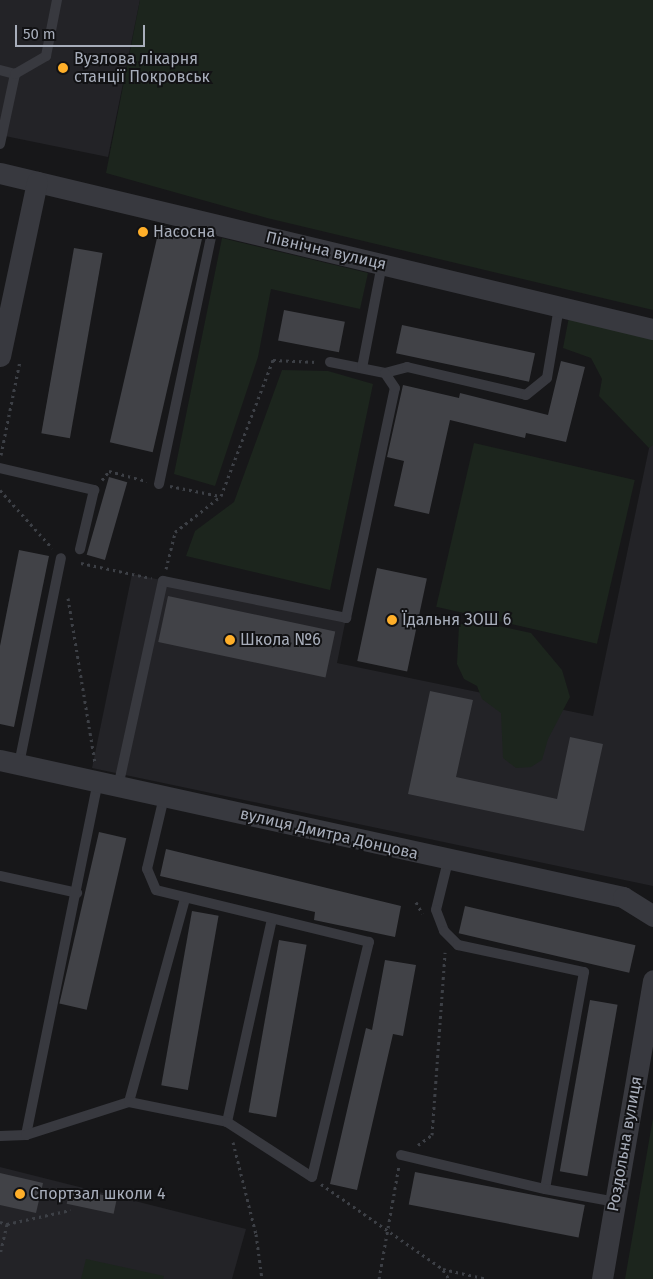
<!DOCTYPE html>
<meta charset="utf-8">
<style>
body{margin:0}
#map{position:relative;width:653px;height:1279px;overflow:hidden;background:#171719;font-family:"Fira Sans",sans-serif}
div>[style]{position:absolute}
.built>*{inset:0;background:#232327}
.green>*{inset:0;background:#1c251d;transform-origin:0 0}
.building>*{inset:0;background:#414247;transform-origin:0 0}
.path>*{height:3px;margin-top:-1.5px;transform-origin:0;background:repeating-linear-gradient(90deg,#3d4046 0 2.5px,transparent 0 6.5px)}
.service>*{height:10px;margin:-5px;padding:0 5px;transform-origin:5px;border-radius:5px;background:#38393f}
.minor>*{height:21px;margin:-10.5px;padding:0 10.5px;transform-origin:10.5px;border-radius:10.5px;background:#38393f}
.dots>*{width:14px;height:14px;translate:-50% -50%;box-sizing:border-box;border:2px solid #121214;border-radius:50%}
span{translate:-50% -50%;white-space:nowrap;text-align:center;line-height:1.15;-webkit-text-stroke:4px #121214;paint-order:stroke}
.poi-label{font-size:16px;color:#a8aebb}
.left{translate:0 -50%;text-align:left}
.street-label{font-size:16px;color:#a8aebb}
.scale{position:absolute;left:15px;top:25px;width:130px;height:22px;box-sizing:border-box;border:2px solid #a8aebb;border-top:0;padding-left:6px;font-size:15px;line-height:18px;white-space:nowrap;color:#a8aebb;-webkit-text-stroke:4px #121214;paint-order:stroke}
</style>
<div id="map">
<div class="built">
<i style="clip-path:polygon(0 0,140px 0,108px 157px,0 135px)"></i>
<i style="clip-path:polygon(653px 429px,653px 886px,92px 768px,132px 574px,346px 618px,337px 663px,593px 716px)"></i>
<i style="clip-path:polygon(0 1167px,246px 1229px,232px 1279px,0 1279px)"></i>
</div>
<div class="green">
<i style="clip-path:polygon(140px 0,653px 0,653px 310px,267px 218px,106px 173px)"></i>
<i style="clip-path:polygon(222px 238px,368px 273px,360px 309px,271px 289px,258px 357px,215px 486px,174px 474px)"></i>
<i style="clip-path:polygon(569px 317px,653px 338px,653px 445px,649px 448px,599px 396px,602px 379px,591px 358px,563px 348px)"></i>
<i style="clip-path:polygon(282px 370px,328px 371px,373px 384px,330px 590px,186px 556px,195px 531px,234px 502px)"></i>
<i style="left:474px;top:443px;width:165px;height:168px;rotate:13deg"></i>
<i style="clip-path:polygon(471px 620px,531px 633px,562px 670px,570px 697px,548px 739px,542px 760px,531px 767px,516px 768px,503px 758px,501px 713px,482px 699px,477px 686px,464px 679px,457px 664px,459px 625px)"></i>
<i style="clip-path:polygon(653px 1118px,653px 1279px,625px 1279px)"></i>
<i style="clip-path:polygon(86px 1259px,164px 1276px,163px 1279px,81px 1279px)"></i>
</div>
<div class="building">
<i style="left:160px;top:225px;width:44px;height:223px;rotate:13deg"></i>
<i style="left:74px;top:248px;width:29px;height:188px;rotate:10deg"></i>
<i style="left:284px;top:310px;width:62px;height:31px;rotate:11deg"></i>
<i style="left:402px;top:325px;width:136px;height:29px;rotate:12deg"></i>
<i style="clip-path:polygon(561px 361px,585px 367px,566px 442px,526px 433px,525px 438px,450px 420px,429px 514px,394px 506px,404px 461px,387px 457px,403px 385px,459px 398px,460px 393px,548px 415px)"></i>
<i style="left:109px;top:477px;width:19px;height:81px;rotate:16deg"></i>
<i style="clip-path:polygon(19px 550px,49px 556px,14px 727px,0 724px,0 646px)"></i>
<i style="left:377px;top:568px;width:51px;height:95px;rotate:12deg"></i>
<i style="left:168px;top:596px;width:171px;height:47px;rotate:12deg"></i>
<i style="clip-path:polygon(430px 691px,473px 700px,456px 777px,557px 799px,570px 737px,603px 744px,584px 831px,408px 794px)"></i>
<i style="left:99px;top:832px;width:28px;height:176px;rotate:13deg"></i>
<i style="clip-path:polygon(166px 849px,401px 906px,395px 937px,314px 920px,315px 912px,160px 876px)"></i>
<i style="left:465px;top:906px;width:175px;height:28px;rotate:13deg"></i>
<i style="left:192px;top:911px;width:27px;height:177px;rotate:10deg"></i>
<i style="left:279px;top:940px;width:28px;height:175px;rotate:10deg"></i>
<i style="clip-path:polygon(385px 960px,416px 965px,403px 1036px,393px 1034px,357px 1190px,330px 1184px,366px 1028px,372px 1030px)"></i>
<i style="left:590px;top:1000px;width:28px;height:174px;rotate:10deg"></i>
<i style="left:415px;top:1172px;width:173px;height:33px;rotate:11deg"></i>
<i style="clip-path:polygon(0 1173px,43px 1183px,36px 1213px,0 1205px)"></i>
<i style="left:70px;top:1188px;width:48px;height:16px;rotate:12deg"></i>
</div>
<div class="path">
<i style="left:1px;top:455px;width:96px;rotate:-78.6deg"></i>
<i style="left:102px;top:480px;width:11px;rotate:-52deg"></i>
<i style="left:109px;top:471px;width:39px;rotate:15deg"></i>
<i style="left:170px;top:486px;width:51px;rotate:11.3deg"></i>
<i style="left:0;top:490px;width:78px;rotate:48.1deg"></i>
<i style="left:81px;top:563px;width:72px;rotate:12.1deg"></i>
<i style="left:166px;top:569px;width:38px;rotate:-76deg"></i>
<i style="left:175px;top:532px;width:58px;rotate:-38deg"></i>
<i style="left:221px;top:496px;width:146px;rotate:-69.1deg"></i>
<i style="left:273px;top:360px;width:44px;rotate:2.6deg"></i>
<i style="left:68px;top:598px;width:166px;rotate:80.7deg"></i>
<i style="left:416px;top:902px;width:13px;rotate:61deg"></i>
<i style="left:233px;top:1142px;width:95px;rotate:76deg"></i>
<i style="left:256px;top:1234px;width:45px;rotate:82.4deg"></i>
<i style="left:418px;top:1145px;width:17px;rotate:-36deg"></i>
<i style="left:432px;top:1135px;width:183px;rotate:-85.9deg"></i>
<i style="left:321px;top:1184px;width:149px;rotate:34.9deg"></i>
<i style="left:443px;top:1269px;width:45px;rotate:12.8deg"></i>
<i style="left:0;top:1222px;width:7px;rotate:16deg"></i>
<i style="left:7px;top:1224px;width:32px;rotate:103deg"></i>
<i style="left:7px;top:1224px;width:65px;rotate:-12.5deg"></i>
<i style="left:443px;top:1270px;width:11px;rotate:56deg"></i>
<i style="left:379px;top:1279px;width:115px;rotate:-80deg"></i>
</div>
<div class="service">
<i style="left:0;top:70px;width:16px;rotate:15deg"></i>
<i style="left:0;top:144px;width:72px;rotate:-77.9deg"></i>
<i style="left:15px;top:74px;width:36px;rotate:-30deg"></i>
<i style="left:46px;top:56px;width:57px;rotate:-78.9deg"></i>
<i style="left:330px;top:362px;width:56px;rotate:11.3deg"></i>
<i style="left:385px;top:373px;width:23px;rotate:-15deg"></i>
<i style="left:407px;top:367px;width:122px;rotate:13.2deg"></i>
<i style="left:526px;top:395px;width:27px;rotate:-39deg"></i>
<i style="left:547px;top:378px;width:72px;rotate:-80.4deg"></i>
<i style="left:362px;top:368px;width:106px;rotate:-79.1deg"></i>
<i style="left:0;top:468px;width:97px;rotate:13.2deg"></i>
<i style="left:94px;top:490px;width:61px;rotate:103.3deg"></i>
<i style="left:159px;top:484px;width:266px;rotate:-78.1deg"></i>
<i style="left:19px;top:764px;width:210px;rotate:-78.5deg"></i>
<i style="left:118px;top:787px;width:211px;rotate:-77.7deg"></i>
<i style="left:163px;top:581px;width:187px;rotate:11.4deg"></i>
<i style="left:346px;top:618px;width:235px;rotate:-78deg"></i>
<i style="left:395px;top:388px;width:18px;rotate:-124deg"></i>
<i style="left:448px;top:861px;width:50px;rotate:103.8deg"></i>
<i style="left:436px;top:910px;width:22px;rotate:69deg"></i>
<i style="left:444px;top:931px;width:20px;rotate:45deg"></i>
<i style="left:458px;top:945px;width:129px;rotate:12.1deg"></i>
<i style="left:584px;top:972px;width:220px;rotate:100.2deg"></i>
<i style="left:545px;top:1189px;width:72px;rotate:10.4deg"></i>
<i style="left:0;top:876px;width:79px;rotate:12.4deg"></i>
<i style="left:129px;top:1102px;width:212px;rotate:-74.6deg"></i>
<i style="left:227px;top:1122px;width:208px;rotate:-77.5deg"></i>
<i style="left:26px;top:1135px;width:360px;rotate:-78.5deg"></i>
<i style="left:0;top:1136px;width:26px;rotate:-2deg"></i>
<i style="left:26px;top:1135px;width:108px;rotate:-17.8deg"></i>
<i style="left:129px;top:1102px;width:100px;rotate:11.5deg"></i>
<i style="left:227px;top:1122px;width:101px;rotate:32.9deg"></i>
<i style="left:312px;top:1177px;width:242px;rotate:-76.4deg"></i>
<i style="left:369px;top:942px;width:219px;rotate:-166.3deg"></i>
<i style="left:156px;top:890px;width:23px;rotate:-113deg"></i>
<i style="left:147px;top:869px;width:74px;rotate:-76.7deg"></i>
<i style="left:401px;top:1155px;width:148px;rotate:13.3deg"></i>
</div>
<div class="minor">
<i style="left:0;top:173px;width:671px;rotate:13.44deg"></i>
<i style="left:0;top:356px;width:178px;rotate:-78deg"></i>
<i style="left:0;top:760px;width:638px;rotate:12.4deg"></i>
<i style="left:623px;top:897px;width:36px;rotate:32deg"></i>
<i style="left:602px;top:1279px;width:303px;rotate:-80.3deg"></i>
</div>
<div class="dots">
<i style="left:63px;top:68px;background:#ffaf29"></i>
<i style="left:143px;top:232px;background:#ffaf29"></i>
<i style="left:392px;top:620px;background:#ffaf29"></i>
<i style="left:230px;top:640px;background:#ffaf29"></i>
<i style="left:20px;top:1194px;background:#ffaf29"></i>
</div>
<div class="poi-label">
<span class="left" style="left:74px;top:68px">Вузлова лікарня<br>станції Покровськ</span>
<span class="left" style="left:153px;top:232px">Насосна</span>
<span class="left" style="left:402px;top:620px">Їдальня ЗОШ 6</span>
<span class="left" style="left:240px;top:640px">Школа №6</span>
<span class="left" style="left:30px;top:1194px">Спортзал школи 4</span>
</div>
<div class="street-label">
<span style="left:326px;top:251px;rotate:13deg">Північна вулиця</span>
<span style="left:329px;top:834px;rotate:13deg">вулиця Дмитра Донцова</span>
<span style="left:625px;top:1144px;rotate:-80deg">Роздольна вулиця</span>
</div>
<div class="scale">50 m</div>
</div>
